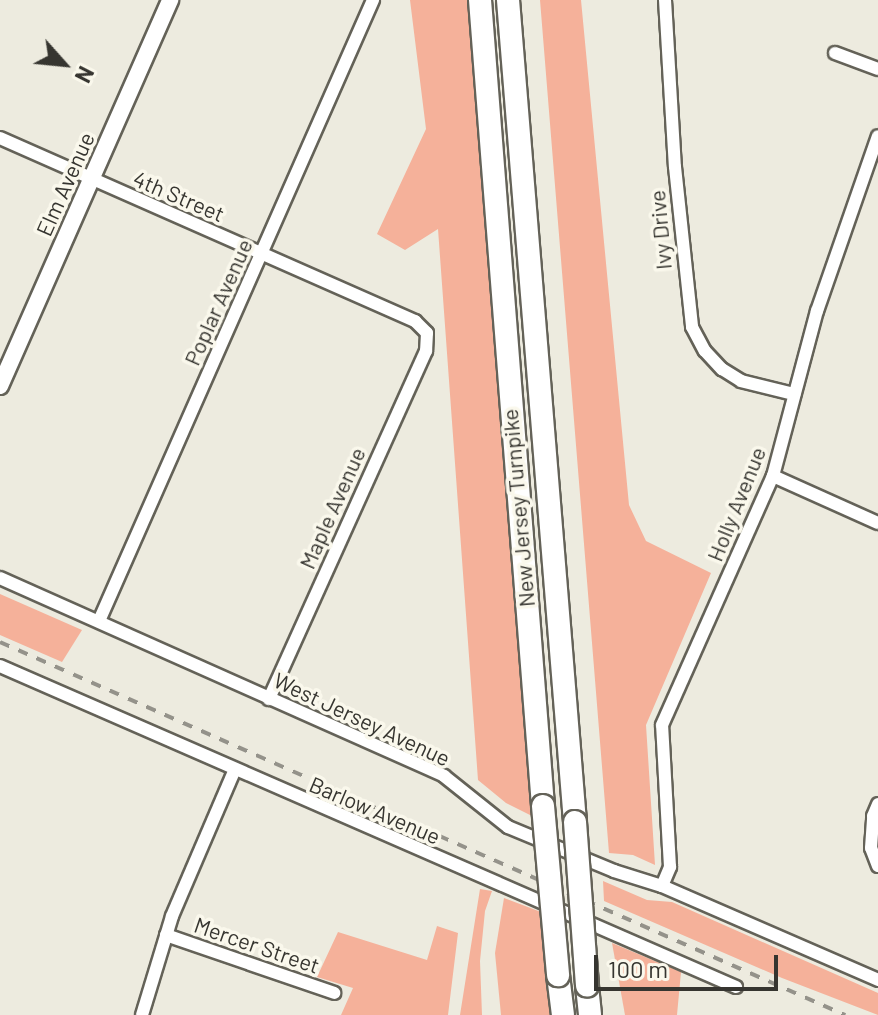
<!DOCTYPE html>
<style>
body{margin:0}
#map{position:relative;width:878px;height:1015px;overflow:hidden;background:#edebdf;font-family:Barlow,sans-serif}
div>[style]{position:absolute}
.green>*{inset:0;background:#f5b19a}
.roads{filter:drop-shadow(2px 0 #646258) drop-shadow(-2px 0 #646258) drop-shadow(0 2px #646258) drop-shadow(0 -2px #646258)}
.street>*{height:12px;margin:-6px;padding:0 6px;transform-origin:6px;border-radius:6px;background:#fff}
.secondary>*{height:16px;margin:-8px;padding:0 8px;transform-origin:8px;border-radius:8px;background:#fff}
.highway>*{height:22px;margin:-11px;padding:0 11px;transform-origin:11px;border-radius:11px;background:#fff}
.rail>*{height:4px;margin-top:-2px;transform-origin:0;background:repeating-linear-gradient(90deg,#94928a 0 10px,transparent 0 20px)}
.bridges{filter:drop-shadow(2px 0 #646258) drop-shadow(-2px 0 #646258) drop-shadow(0 2px #646258) drop-shadow(0 -2px #646258)}
.highway-bridge>*{height:22px;margin:-11px;padding:0 11px;transform-origin:11px;border-radius:11px;background:#fff}
span{translate:-50% -50%;white-space:nowrap;text-align:center;line-height:1.15;-webkit-text-stroke:7px #faf8ec;paint-order:stroke}
.street-label{font-size:22px;color:#363530}
.north{position:absolute;left:24px;top:24px;width:80px;height:80px;-webkit-text-stroke:6px #faf8ec;paint-order:stroke;rotate:117deg;font-size:22px;font-weight:700;line-height:32px;text-align:center;color:#363530}
.north::after{content:'';display:block;margin:auto;width:28px;height:36px;background:#363530;clip-path:polygon(50% 0,100% 100%,50% 72%,0 100%)}
.scale{position:absolute;left:594px;top:955px;width:184px;height:36px;box-sizing:border-box;border:4px solid #363530;border-top:0;padding-left:10px;font-size:24px;line-height:28px;white-space:nowrap;color:#363530;-webkit-text-stroke:6px #faf8ec;paint-order:stroke}
</style>
<div id="map">
<div class="green">
<i style="clip-path:polygon(410px 0,469px 0,534px 817px,506px 803px,478px 780px,438px 229px,405px 250px,377px 234px,426px 129px)"></i>
<i style="clip-path:polygon(540px 0,581px 0,629px 505px,646px 541px,711px 573px,646px 725px,655px 865px,633px 855px,609px 853px)"></i>
<i style="clip-path:polygon(0 594px,82px 630px,62px 662px,0 635px)"></i>
<i style="clip-path:polygon(603px 881px,647px 900px,672px 902px,878px 993px,878px 1015px,782px 978px,604px 901px)"></i>
<i style="clip-path:polygon(480px 889px,492px 891px,485px 911px,480px 961px,482px 1015px,460px 1015px)"></i>
<i style="clip-path:polygon(504px 898px,541px 912px,550px 1015px,501px 1015px,495px 953px)"></i>
<i style="clip-path:polygon(437px 926px,458px 933px,448px 1015px,341px 1015px,353px 988px,317px 977px,338px 932px,427px 960px)"></i>
<i style="clip-path:polygon(612px 943px,681px 972px,677px 1015px,625px 1015px)"></i>
</div>
<div class="roads">
<div class="street">
<i style="left:665px;top:0;width:167px;rotate:86.6deg"></i>
<i style="left:675px;top:167px;width:161px;rotate:83.9deg"></i>
<i style="left:692px;top:327px;width:27px;rotate:62deg"></i>
<i style="left:705px;top:351px;width:25px;rotate:47deg"></i>
<i style="left:722px;top:369px;width:22px;rotate:32deg"></i>
<i style="left:741px;top:381px;width:55px;rotate:13.8deg"></i>
<i style="left:835px;top:53px;width:46px;rotate:20.4deg"></i>
<i style="left:0;top:138px;width:454px;rotate:23.8deg"></i>
<i style="left:415px;top:321px;width:17px;rotate:45deg"></i>
<i style="left:427px;top:333px;width:18px;rotate:93deg"></i>
<i style="left:426px;top:351px;width:382px;rotate:114.3deg"></i>
<i style="left:773px;top:476px;width:115px;rotate:24.1deg"></i>
<i style="left:0;top:578px;width:486px;rotate:24deg"></i>
<i style="left:444px;top:776px;width:82px;rotate:38.6deg"></i>
<i style="left:508px;top:827px;width:115px;rotate:22.5deg"></i>
<i style="left:614px;top:871px;width:50px;rotate:17.4deg"></i>
<i style="left:662px;top:886px;width:236px;rotate:23.5deg"></i>
<i style="left:99px;top:621px;width:679px;rotate:-66.19deg"></i>
<i style="left:0;top:666px;width:803px;rotate:23.56deg"></i>
<i style="left:878px;top:866px;width:19px;rotate:-111deg"></i>
<i style="left:871px;top:848px;width:32px;rotate:-86deg"></i>
<i style="left:873px;top:816px;width:13px;rotate:-67deg"></i>
<i style="left:662px;top:886px;width:21px;rotate:-67deg"></i>
<i style="left:670px;top:867px;width:142px;rotate:-93.2deg"></i>
<i style="left:662px;top:725px;width:273px;rotate:-66deg"></i>
<i style="left:773px;top:476px;width:171px;rotate:-75.1deg"></i>
<i style="left:817px;top:311px;width:185px;rotate:-70.8deg"></i>
<i style="left:166px;top:935px;width:178px;rotate:19deg"></i>
<i style="left:142px;top:1015px;width:103px;rotate:-73.1deg"></i>
<i style="left:172px;top:916px;width:158px;rotate:-66.8deg"></i>
</div>
<div class="secondary">
<i style="left:0;top:386px;width:422px;rotate:-66.2deg"></i>
</div>
<div class="highway">
<i style="left:480px;top:0;width:808px;rotate:85.53deg"></i>
<i style="left:508px;top:0;width:825px;rotate:85.34deg"></i>
<i style="left:558px;top:975px;width:40px;rotate:82.9deg"></i>
<i style="left:587px;top:986px;width:29px;rotate:84deg"></i>
</div>
</div>
<div class="rail">
<i style="left:0;top:642px;width:924px;rotate:23.82deg"></i>
</div>
<div class="bridges">
<div class="highway-bridge">
<i style="left:543px;top:806px;width:170px;rotate:84.9deg"></i>
<i style="left:575px;top:822px;width:164px;rotate:85.8deg"></i>
</div>
</div>
<div class="street-label">
<span style="left:65px;top:184px;rotate:-66deg">Elm Avenue</span>
<span style="left:179px;top:196px;rotate:23deg">4th Street</span>
<span style="left:660px;top:230px;rotate:-95deg">Ivy Drive</span>
<span style="left:218px;top:302px;rotate:-66deg">Poplar Avenue</span>
<span style="left:736px;top:504px;rotate:-68deg">Holly Avenue</span>
<span style="left:332px;top:508px;rotate:-66deg">Maple Avenue</span>
<span style="left:518px;top:508px;rotate:-95deg">New Jersey Turnpike</span>
<span style="left:362px;top:719px;rotate:25deg">West Jersey Avenue</span>
<span style="left:375px;top:810px;rotate:23deg">Barlow Avenue</span>
<span style="left:257px;top:945px;rotate:19deg">Mercer Street</span>
</div>
<div class="north">N</div>
<div class="scale">100 m</div>
</div>
